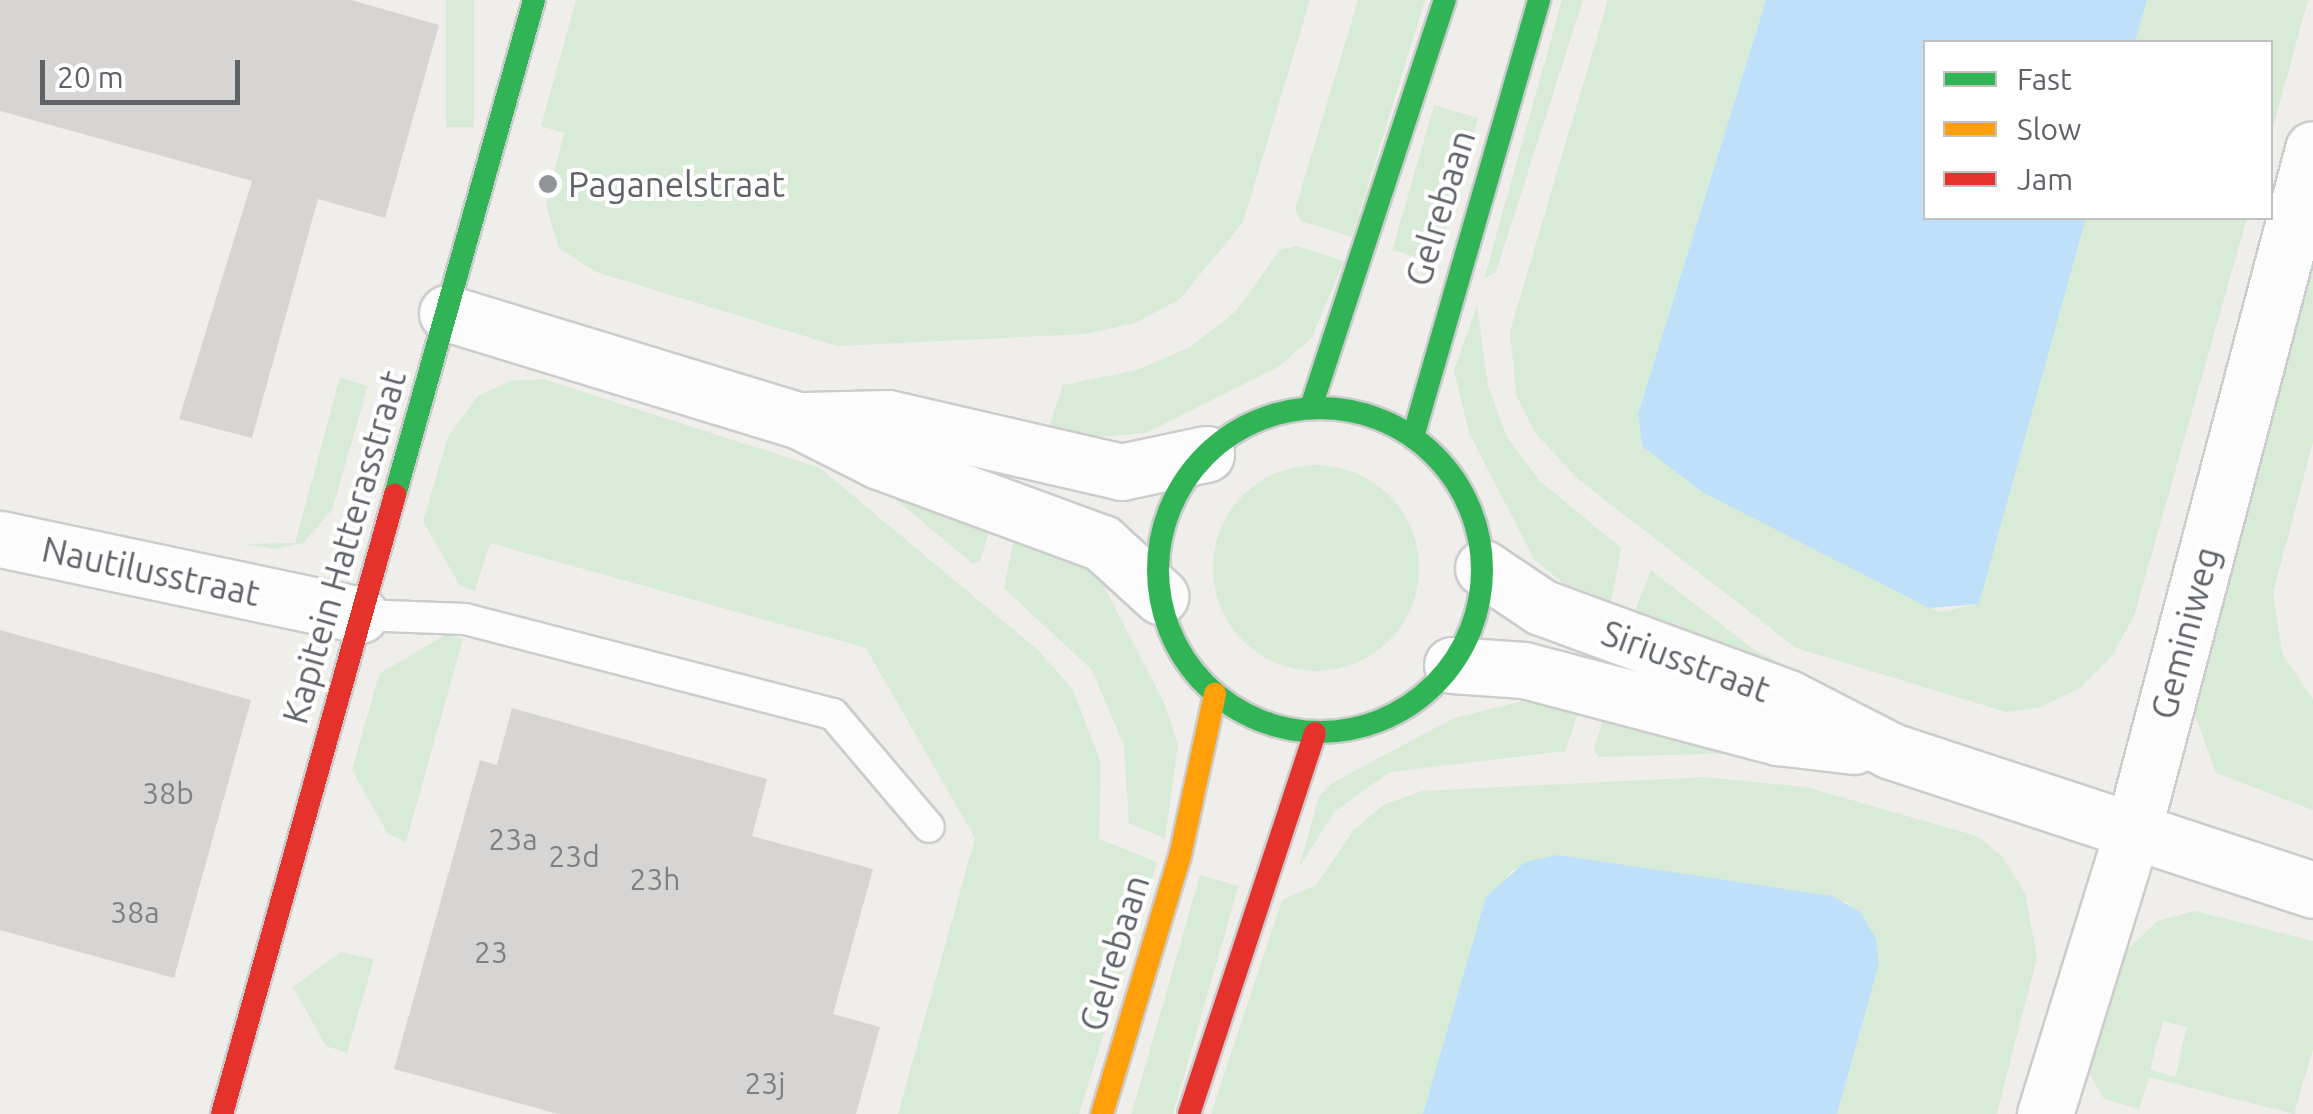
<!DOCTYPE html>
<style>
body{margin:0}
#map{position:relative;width:2313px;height:1114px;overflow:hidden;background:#efeeea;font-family:Ubuntu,sans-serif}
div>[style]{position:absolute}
.green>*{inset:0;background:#d8ebd6;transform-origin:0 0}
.round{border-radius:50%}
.water>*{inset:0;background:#bfe0f9}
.building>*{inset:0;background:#d6d5d3}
.roads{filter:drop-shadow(2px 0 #cbcccc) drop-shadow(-2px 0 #cbcccc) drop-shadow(0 2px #cbcccc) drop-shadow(0 -2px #cbcccc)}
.lane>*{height:30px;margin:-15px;padding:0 15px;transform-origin:15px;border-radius:15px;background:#fdfcfc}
.street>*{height:55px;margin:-27.5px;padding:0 27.5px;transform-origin:27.5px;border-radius:27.5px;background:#fdfcfc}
.fast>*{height:22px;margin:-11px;padding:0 11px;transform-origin:11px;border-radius:11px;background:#30b455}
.fast>.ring{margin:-11px;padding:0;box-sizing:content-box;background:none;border:22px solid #30b455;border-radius:50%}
.slow>*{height:22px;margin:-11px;padding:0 11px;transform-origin:11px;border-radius:11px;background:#ff9f0a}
.jam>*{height:22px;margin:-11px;padding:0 11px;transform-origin:11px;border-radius:11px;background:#e5322d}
.dots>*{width:28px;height:28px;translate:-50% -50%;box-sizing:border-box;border:5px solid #fff;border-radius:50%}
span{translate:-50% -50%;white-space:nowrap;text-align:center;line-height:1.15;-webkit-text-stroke:8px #fff;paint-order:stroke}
.number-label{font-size:30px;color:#7e8184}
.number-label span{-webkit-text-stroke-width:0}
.poi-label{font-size:35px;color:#5f6368}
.left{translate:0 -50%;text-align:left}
.street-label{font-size:35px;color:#5f6368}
.legend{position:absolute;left:1923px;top:40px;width:350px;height:180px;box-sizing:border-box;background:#fff;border:2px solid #bfc1c3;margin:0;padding:12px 18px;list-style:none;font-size:30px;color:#5f6368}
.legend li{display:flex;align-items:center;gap:20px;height:50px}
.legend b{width:50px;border:2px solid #bfc1c3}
.scale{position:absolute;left:40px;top:60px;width:200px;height:45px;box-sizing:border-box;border:5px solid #5f6368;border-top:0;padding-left:12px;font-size:30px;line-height:35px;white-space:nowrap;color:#5f6368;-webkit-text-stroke:8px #fff;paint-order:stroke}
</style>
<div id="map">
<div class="green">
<i style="left:446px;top:0;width:28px;height:127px"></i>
<i style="clip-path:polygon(576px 0,1310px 0,1243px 222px,1180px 299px,1135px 323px,1085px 334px,837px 346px,596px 272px,559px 248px,546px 205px,564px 133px,541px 126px)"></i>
<i style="clip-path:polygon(1358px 0,1425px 0,1352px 237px,1301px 221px,1295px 209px)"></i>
<i style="clip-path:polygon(1562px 0,1583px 0,1496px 272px,1484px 279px)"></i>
<i style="clip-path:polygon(1608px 0,1766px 0,1638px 414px,1642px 446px,1702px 492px,1939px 612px,1979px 604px,2086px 218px,2247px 218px,2134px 616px,2112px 656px,2080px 688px,2039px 708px,2006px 712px,1796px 648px,1578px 479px,1536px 434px,1516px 395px,1510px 331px)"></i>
<i style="clip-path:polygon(2147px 0,2308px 0,2271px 134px,2270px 42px,2135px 42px)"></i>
<i style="left:1434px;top:105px;width:46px;height:151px;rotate:16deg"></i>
<i style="clip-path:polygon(2313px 242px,2313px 442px,2273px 593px,2282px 653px,2313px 699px,2313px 810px,2216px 773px,2193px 710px)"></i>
<i style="clip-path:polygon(1297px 246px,1344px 261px,1311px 339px,1278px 367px,1146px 433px,1101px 437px,1049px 427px,1063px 385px,1137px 370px,1190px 347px,1235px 312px,1280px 250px)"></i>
<i style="clip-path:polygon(1477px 306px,1488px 386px,1507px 437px,1540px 481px,1621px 548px,1611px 603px,1563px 583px,1534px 559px,1469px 433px,1454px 370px)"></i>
<i style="clip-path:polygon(340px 377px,368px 386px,332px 510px,303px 543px,274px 549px,245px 544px,295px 543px)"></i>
<i style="clip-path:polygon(543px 379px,820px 468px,1039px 651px,1073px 690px,1101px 763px,1099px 839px,1157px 862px,1079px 1114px,898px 1114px,975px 838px,866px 648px,490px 543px,475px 591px,460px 586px,423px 521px,448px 437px,478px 396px,510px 381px)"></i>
<i class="round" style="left:1213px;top:465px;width:206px;height:206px"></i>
<i style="clip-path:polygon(876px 483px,993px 520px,980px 561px,973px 564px)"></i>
<i style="clip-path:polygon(1016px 530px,1100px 578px,1165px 705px,1178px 745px,1165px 838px,1129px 823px,1124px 746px,1092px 670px,1004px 588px)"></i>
<i style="clip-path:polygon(1651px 570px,1753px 649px,1794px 671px,1634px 613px)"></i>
<i style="clip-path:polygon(447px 634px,463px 639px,406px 842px,388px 834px,352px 770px,379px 674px)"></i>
<i style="clip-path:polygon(1522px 701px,1579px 711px,1565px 751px,1390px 772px,1335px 811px,1299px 867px,1319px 797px,1332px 783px,1454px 718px)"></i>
<i style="clip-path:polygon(1604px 716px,1738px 753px,1599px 757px,1594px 750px)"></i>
<i style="clip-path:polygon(1705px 777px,1806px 787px,1977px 836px,2002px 856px,2025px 893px,2037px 957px,1997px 1114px,1837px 1114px,1879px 964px,1876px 939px,1847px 902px,1558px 855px,1512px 870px,1490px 898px,1423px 1114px,1211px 1114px,1282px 900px,1316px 885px,1353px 831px,1383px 805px,1422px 791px)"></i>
<i style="left:1200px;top:875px;width:40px;height:250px;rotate:16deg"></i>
<i style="clip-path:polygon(evenodd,2195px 911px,2313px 941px,2313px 1049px,2294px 1114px,2149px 1077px,2139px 1109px,2104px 1099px,2086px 1068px,2124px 953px,2157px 921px,2195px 911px,2163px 1021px,2187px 1027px,2175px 1077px,2150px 1070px,2163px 1021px)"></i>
<i style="clip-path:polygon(341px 952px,374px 959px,347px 1053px,326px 1046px,293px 987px)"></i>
</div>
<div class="water">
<i style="clip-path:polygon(1766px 0,2147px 0,2135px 42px,1926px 42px,1926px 218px,2086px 218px,1979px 604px,1929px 608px,1702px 492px,1642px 446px,1638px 414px)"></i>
<i style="clip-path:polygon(1558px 855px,1832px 896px,1860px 912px,1876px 939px,1879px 964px,1837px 1114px,1423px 1114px,1486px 897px,1525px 862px)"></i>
</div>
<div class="building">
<i style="clip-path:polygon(0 0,351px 0,439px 25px,385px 218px,318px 199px,252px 438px,179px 419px,252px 181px,0 111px)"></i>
<i style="clip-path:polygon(0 630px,251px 700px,174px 978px,0 930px)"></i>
<i style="clip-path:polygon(512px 708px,767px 779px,752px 836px,873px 869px,833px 1014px,880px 1027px,856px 1114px,558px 1114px,394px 1069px,480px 760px,497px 765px)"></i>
</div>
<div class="roads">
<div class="lane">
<i style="left:360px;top:615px;width:105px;rotate:2.2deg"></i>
<i style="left:465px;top:619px;width:380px;rotate:14.5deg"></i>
<i style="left:833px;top:714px;width:148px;rotate:49.7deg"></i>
</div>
<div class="street">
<i style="left:447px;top:313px;width:367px;rotate:17deg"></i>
<i style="left:798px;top:420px;width:91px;rotate:26.8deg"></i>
<i style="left:879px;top:461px;width:238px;rotate:20.2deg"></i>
<i style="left:1102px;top:543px;width:79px;rotate:42.4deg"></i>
<i style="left:806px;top:420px;width:82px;rotate:-1.4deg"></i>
<i style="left:888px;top:418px;width:239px;rotate:13deg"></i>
<i style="left:1121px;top:472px;width:87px;rotate:-12deg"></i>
<i style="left:0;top:539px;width:368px;rotate:11.9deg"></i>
<i style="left:1483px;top:568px;width:70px;rotate:33.9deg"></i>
<i style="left:1541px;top:607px;width:263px;rotate:20.2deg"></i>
<i style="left:1788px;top:698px;width:116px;rotate:27.2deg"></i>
<i style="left:1891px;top:751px;width:444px;rotate:18.2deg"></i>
<i style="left:1452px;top:665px;width:72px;rotate:4deg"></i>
<i style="left:1524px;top:670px;width:263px;rotate:14.8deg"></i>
<i style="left:1778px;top:737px;width:76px;rotate:6.8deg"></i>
<i style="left:2045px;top:1114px;width:300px;rotate:-72.8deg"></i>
<i style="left:2134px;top:827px;width:701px;rotate:-75.21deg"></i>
</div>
<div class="fast">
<i style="left:1311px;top:407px;width:428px;rotate:-71.8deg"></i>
<i class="ring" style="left:1158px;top:408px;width:302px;height:302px"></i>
<i style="left:1413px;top:437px;width:455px;rotate:-73.9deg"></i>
<i style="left:395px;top:495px;width:514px;rotate:-74.31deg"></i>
</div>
<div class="slow">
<i style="left:1102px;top:1114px;width:270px;rotate:-73.2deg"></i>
<i style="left:1180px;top:856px;width:166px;rotate:-77.8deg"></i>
</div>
<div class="jam">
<i style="left:222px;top:1114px;width:643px;rotate:-74.39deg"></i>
<i style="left:1189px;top:1114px;width:401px;rotate:-71.7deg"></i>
</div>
</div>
<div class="dots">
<i style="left:548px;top:184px;background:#919496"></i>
</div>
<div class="number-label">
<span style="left:168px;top:793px">38b</span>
<span style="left:513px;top:839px">23a</span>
<span style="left:574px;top:856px">23d</span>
<span style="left:655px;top:879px">23h</span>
<span style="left:135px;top:912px">38a</span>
<span style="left:491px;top:952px">23</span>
<span style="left:765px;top:1083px">23j</span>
</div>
<div class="poi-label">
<span class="left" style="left:568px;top:184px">Paganelstraat</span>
</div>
<div class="street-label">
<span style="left:1440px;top:208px;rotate:-73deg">Gelrebaan</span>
<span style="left:344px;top:547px;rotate:-74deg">Kapitein Hatterasstraat</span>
<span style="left:151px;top:571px;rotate:12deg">Nautilusstraat</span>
<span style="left:2185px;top:633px;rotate:-75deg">Geminiweg</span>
<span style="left:1686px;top:661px;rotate:20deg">Siriusstraat</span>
<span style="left:1114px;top:953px;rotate:-73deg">Gelrebaan</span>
</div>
<ul class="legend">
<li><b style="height:12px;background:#30b455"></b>Fast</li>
<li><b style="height:12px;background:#ff9f0a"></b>Slow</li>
<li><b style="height:12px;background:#e5322d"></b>Jam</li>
</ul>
<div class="scale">20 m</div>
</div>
